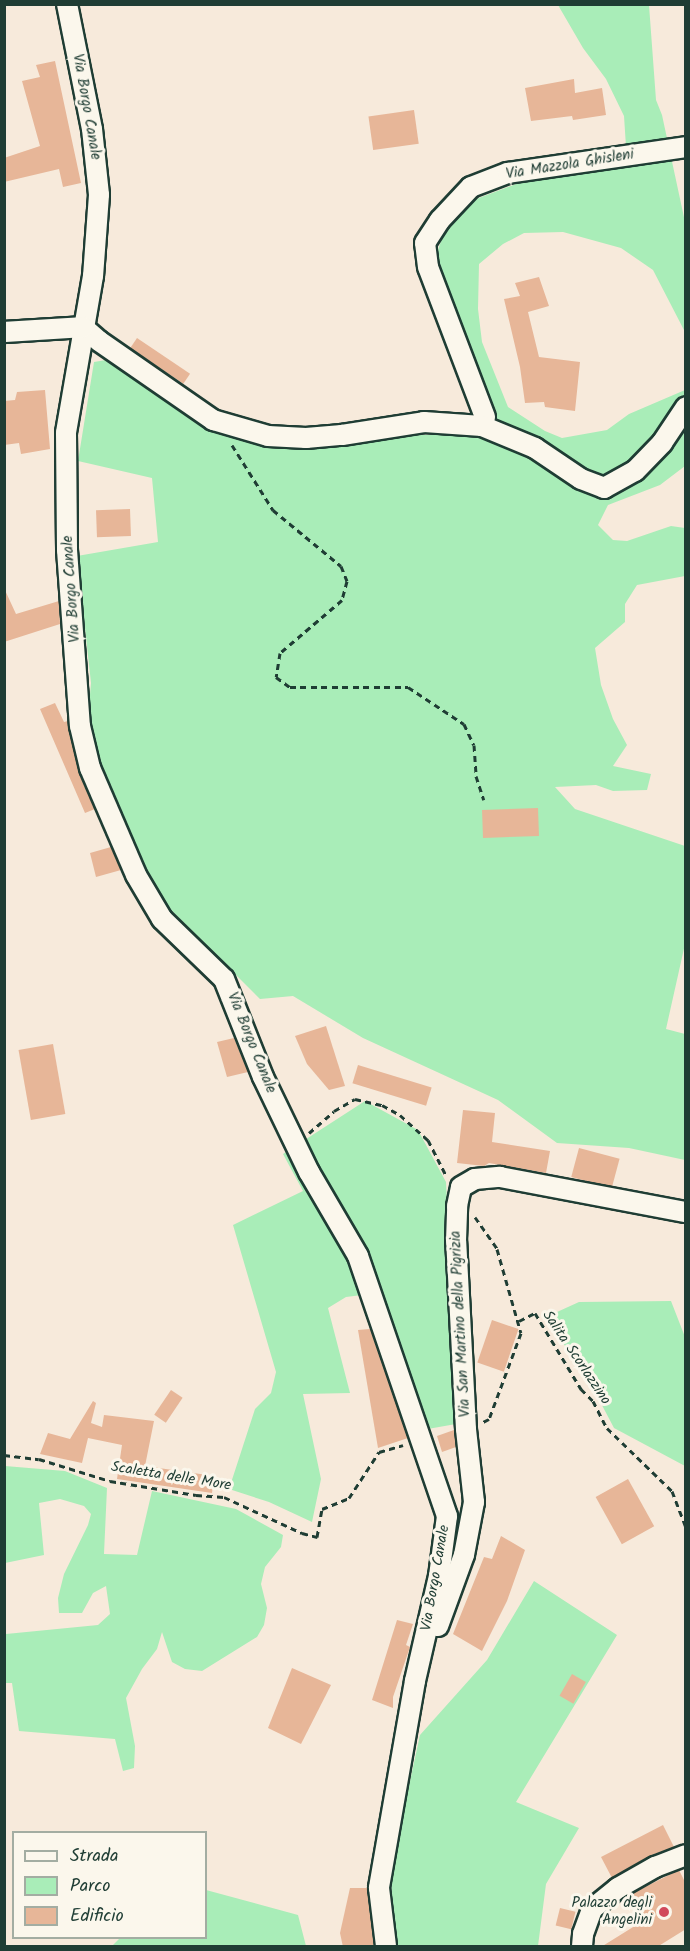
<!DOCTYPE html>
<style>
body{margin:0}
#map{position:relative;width:690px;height:1951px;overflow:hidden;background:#f7eadb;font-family:Kalam,sans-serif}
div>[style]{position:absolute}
.green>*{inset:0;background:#a9edb8}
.building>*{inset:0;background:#e7b698;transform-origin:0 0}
.path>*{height:3px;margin-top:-1.5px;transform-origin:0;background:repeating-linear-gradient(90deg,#1f3d34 0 6px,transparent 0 10.5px)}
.roads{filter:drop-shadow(2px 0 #1f3d34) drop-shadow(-2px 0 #1f3d34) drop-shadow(0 2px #1f3d34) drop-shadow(0 -2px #1f3d34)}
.minor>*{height:20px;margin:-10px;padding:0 10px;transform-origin:10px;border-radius:10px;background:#fbf7ec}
.dots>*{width:16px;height:16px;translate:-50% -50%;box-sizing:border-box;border:3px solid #fbf7ec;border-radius:50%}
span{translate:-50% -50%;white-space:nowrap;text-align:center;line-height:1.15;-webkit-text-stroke:6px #fbf7ec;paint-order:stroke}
.street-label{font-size:15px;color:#1f3d34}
.poi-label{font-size:15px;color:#1f3d34}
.right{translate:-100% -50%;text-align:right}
.frame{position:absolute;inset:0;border:6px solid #1f3d34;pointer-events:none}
.legend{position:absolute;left:12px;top:1831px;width:195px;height:108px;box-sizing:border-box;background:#fbf7ec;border:2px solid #a3ada2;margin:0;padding:8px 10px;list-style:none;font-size:18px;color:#1f3d34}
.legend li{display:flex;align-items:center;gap:12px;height:30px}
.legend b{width:30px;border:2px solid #a3ada2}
</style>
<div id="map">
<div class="green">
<i style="clip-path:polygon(558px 5px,649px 5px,656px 100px,662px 115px,685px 222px,685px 332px,653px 270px,621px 248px,563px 232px,524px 233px,503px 244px,479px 264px,478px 309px,482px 342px,508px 407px,545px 431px,562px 438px,607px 430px,629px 414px,685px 390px,685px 466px,660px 485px,608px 505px,598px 525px,613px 540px,627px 541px,671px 526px,685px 528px,685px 576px,637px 585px,625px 604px,625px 622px,595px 648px,601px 685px,613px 719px,627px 745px,613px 766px,651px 774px,647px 790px,613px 791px,596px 785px,555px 787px,575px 809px,685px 846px,685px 944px,666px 1029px,685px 1034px,685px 1160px,629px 1148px,557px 1143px,498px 1100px,363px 1038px,293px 996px,260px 999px,172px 911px,136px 865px,102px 788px,87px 729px,91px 683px,77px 556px,158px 542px,152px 478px,78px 461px,94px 362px,112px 359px,203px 421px,374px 435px,485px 435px,436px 256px,452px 208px,548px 172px,627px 162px,624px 116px,606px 79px,583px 48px)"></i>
<i style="clip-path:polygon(365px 1101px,418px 1130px,446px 1182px,456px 1370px,456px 1424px,422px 1430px,378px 1293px,346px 1297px,328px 1308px,350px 1393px,303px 1394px,321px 1479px,312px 1522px,269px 1502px,229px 1489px,255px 1409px,271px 1393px,276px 1372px,233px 1225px,303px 1191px,283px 1154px)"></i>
<i style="clip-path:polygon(671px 1301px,685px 1337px,685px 1466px,614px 1428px,594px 1390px,546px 1317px,579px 1302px)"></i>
<i style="clip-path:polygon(5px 1466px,65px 1471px,107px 1488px,104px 1554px,137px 1555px,152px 1491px,236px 1509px,283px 1535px,281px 1547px,265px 1567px,261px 1584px,267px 1608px,264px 1625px,257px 1637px,202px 1671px,185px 1669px,172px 1662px,162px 1632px,157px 1649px,142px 1669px,126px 1698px,135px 1746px,134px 1768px,123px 1771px,115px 1739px,19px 1731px,12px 1683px,5px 1683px,5px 1628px,6px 1634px,98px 1625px,110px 1614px,106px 1586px,93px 1593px,82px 1613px,59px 1613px,58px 1598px,64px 1574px,88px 1525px,91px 1514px,84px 1506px,60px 1499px,39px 1503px,44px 1555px,5px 1563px)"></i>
<i style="clip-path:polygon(534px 1581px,617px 1635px,516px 1802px,579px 1828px,546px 1884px,538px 1946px,396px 1946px,390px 1873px,420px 1735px,487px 1660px)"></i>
<i style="clip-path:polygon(206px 1890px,298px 1915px,306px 1946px,112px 1946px,120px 1938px,206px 1938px)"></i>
</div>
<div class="building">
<i style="clip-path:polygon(55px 61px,81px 183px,63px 187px,59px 169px,4px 182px,4px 158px,40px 146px,22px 81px,40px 77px,36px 65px)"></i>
<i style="clip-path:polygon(574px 79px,575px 93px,602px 88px,606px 115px,573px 120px,572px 116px,531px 121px,525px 88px)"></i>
<i style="left:414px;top:110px;width:34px;height:46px;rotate:82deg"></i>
<i style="clip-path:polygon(539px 277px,549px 306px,528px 312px,539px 357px,580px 362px,575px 411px,545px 407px,544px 402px,525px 403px,520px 367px,504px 299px,520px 296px,515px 283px)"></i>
<i style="left:137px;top:338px;width:64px;height:12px;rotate:34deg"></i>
<i style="clip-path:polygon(45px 390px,50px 449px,21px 454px,19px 443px,4px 445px,4px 401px,15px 400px,17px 392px)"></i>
<i style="left:130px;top:509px;width:27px;height:34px;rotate:88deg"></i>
<i style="clip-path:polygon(4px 588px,16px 614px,59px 601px,60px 624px,4px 642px)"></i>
<i style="clip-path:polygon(55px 703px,64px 722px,68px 721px,78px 771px,95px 809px,85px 813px,40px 709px)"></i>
<i style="left:538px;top:808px;width:28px;height:56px;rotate:88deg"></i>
<i style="clip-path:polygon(111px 847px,121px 870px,96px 877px,90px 853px)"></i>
<i style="clip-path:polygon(326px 1026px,345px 1086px,329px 1090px,307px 1064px,295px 1036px)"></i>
<i style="clip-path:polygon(234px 1038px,248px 1072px,227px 1077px,217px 1042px)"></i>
<i style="left:53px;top:1044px;width:71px;height:35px;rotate:80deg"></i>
<i style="left:358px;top:1065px;width:77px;height:19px;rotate:17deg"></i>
<i style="clip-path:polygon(463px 1110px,495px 1113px,492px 1142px,550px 1151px,546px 1173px,489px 1163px,484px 1166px,457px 1163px)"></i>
<i style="left:579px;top:1148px;width:42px;height:30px;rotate:15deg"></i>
<i style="left:492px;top:1320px;width:28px;height:45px;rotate:19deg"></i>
<i style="clip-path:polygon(370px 1329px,408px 1438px,378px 1448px,358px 1330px)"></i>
<i style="left:171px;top:1390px;width:14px;height:30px;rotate:34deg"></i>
<i style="clip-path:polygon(93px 1401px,96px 1403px,91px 1423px,102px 1427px,104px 1415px,154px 1421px,145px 1466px,214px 1476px,212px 1493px,117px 1479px,122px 1445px,88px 1438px,82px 1463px,40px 1454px,48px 1433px,70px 1439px)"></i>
<i style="clip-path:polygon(454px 1430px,456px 1447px,442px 1452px,437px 1436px)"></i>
<i style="left:628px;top:1479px;width:54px;height:37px;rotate:61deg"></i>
<i style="clip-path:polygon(501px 1536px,525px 1550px,507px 1601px,482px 1651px,453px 1634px,484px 1557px,492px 1559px)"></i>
<i style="clip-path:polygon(397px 1620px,413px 1624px,406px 1645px,410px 1647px,393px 1697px,393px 1708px,372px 1700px)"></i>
<i style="clip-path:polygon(292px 1668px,331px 1685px,301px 1744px,268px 1728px)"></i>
<i style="left:572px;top:1674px;width:16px;height:25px;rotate:30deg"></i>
<i style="clip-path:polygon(663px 1825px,674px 1847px,649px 1856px,612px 1878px,601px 1857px)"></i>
<i style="clip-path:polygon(679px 1870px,686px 1884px,686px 1929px,657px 1947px,601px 1947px,646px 1919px,633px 1893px)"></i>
<i style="clip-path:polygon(350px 1888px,367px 1888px,374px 1947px,343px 1947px,340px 1933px)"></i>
<i style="left:560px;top:1908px;width:16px;height:18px;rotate:14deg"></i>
</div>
<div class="path">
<i style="left:232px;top:445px;width:77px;rotate:57.8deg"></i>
<i style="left:273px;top:510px;width:88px;rotate:39.5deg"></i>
<i style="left:341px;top:566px;width:16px;rotate:68deg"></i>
<i style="left:347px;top:581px;width:20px;rotate:105deg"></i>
<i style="left:342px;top:600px;width:82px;rotate:139.5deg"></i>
<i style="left:280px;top:653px;width:24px;rotate:99deg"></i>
<i style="left:276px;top:677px;width:17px;rotate:36deg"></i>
<i style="left:290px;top:687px;width:118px"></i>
<i style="left:408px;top:687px;width:67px;rotate:33.5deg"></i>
<i style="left:464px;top:724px;width:23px;rotate:65deg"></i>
<i style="left:474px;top:745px;width:31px;rotate:86deg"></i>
<i style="left:476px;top:776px;width:25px;rotate:72deg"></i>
<i style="left:309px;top:1133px;width:33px;rotate:-41deg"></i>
<i style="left:334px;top:1111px;width:24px;rotate:-30deg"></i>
<i style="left:355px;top:1099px;width:28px;rotate:13deg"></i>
<i style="left:382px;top:1105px;width:21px;rotate:29deg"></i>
<i style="left:400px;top:1115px;width:38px;rotate:42deg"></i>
<i style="left:428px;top:1140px;width:39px;rotate:63deg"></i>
<i style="left:475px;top:1217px;width:39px;rotate:55deg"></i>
<i style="left:497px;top:1249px;width:87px;rotate:74.1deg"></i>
<i style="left:521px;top:1333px;width:92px;rotate:110.4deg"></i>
<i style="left:489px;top:1419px;width:7px;rotate:153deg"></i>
<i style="left:519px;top:1321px;width:18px;rotate:-27deg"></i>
<i style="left:535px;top:1313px;width:89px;rotate:58.8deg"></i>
<i style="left:581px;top:1389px;width:17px;rotate:45deg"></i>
<i style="left:593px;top:1401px;width:30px;rotate:63deg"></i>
<i style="left:607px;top:1428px;width:91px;rotate:44.1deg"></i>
<i style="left:672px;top:1491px;width:39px;rotate:69deg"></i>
<i style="left:4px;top:1455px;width:35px;rotate:7deg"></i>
<i style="left:39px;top:1459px;width:74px;rotate:17.2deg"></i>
<i style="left:110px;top:1481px;width:87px;rotate:9.2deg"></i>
<i style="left:196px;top:1495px;width:28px;rotate:4deg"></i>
<i style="left:224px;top:1497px;width:86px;rotate:24.8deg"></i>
<i style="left:302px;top:1533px;width:16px;rotate:15deg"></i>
<i style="left:317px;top:1537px;width:28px;rotate:-80deg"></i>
<i style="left:322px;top:1509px;width:29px;rotate:-22deg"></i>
<i style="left:349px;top:1498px;width:55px;rotate:-56.9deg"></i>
<i style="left:379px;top:1452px;width:25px;rotate:-16deg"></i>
</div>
<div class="roads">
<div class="minor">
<i style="left:67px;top:4px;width:127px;rotate:78.7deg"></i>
<i style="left:92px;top:129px;width:66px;rotate:83.9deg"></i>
<i style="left:99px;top:195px;width:81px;rotate:94.2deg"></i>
<i style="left:93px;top:276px;width:159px;rotate:99.8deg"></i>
<i style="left:66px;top:433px;width:117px;rotate:89.5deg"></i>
<i style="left:67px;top:550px;width:176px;rotate:85.8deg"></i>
<i style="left:80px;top:726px;width:43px;rotate:76.6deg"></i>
<i style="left:90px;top:768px;width:116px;rotate:66.7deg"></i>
<i style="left:136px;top:875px;width:51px;rotate:59.4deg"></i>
<i style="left:162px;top:919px;width:86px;rotate:44.1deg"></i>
<i style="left:224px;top:979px;width:105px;rotate:68.3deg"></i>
<i style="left:263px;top:1077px;width:106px;rotate:64.2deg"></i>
<i style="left:309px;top:1172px;width:97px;rotate:59.7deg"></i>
<i style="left:358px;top:1256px;width:275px;rotate:71.1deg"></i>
<i style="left:447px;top:1516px;width:61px;rotate:97.6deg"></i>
<i style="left:439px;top:1576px;width:108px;rotate:102.9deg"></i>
<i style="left:415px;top:1681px;width:210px;rotate:99.9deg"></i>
<i style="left:379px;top:1888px;width:58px;rotate:83.1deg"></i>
<i style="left:83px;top:327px;width:21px;rotate:41deg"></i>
<i style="left:99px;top:341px;width:139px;rotate:34.7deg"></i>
<i style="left:213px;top:420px;width:57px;rotate:16.2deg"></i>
<i style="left:268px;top:436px;width:38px;rotate:3deg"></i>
<i style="left:306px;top:438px;width:36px;rotate:-5deg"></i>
<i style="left:342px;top:435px;width:83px;rotate:-9deg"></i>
<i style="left:424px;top:422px;width:58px;rotate:3.9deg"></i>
<i style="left:482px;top:426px;width:9px;rotate:-72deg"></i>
<i style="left:485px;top:417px;width:160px;rotate:-110.8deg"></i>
<i style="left:428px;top:267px;width:24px;rotate:-97deg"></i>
<i style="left:425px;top:243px;width:27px;rotate:-57deg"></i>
<i style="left:440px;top:220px;width:45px;rotate:-46.8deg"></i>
<i style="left:471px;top:187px;width:40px;rotate:-21deg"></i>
<i style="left:508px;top:173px;width:180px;rotate:-8.3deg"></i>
<i style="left:4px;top:332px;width:79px;rotate:-3.6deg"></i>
<i style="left:482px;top:426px;width:57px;rotate:22.5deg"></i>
<i style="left:535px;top:448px;width:55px;rotate:34deg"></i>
<i style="left:581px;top:479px;width:25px;rotate:21deg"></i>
<i style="left:604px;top:488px;width:35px;rotate:-29deg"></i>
<i style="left:635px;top:471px;width:39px;rotate:-46deg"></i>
<i style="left:662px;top:443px;width:43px;rotate:-56.3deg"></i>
<i style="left:438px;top:1626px;width:76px;rotate:-69.9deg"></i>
<i style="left:464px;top:1555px;width:54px;rotate:-79.3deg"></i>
<i style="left:474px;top:1502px;width:73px;rotate:-96.3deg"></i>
<i style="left:466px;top:1429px;width:188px;rotate:-93deg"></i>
<i style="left:456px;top:1241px;width:35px;rotate:-88deg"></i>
<i style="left:457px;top:1206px;width:19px;rotate:-78deg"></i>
<i style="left:461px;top:1187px;width:16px;rotate:-30deg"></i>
<i style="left:475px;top:1179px;width:25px;rotate:-5deg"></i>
<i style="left:500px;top:1177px;width:189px;rotate:10.7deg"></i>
<i style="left:582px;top:1946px;width:12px;rotate:-85deg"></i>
<i style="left:583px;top:1934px;width:27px;rotate:-70deg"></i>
<i style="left:592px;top:1909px;width:33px;rotate:-39deg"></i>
<i style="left:618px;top:1888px;width:43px;rotate:-29.6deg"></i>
<i style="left:655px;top:1867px;width:33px;rotate:-21deg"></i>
</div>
</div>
<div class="dots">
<i style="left:664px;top:1912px;background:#d1495b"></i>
</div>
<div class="street-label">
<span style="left:86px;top:107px;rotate:80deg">Via Borgo Canale</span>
<span style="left:570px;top:165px;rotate:-9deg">Via Mazzola Ghisleni</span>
<span style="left:72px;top:589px;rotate:-94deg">Via Borgo Canale</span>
<span style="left:251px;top:1043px;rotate:68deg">Via Borgo Canale</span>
<span style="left:461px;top:1324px;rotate:-93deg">Via San Martino della Pigrizia</span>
<span style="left:576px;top:1358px;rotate:56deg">Salita Scorlazzino</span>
<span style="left:171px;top:1477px;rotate:9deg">Scaletta delle More</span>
<span style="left:436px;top:1578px;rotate:-80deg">Via Borgo Canale</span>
</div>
<div class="poi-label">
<span class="right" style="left:652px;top:1912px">Palazzo degli<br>Angelini</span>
</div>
<div class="frame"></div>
<ul class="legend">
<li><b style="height:8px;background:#fbf7ec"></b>Strada</li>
<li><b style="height:16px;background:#a9edb8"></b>Parco</li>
<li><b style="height:16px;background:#e7b698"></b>Edificio</li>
</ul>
</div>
